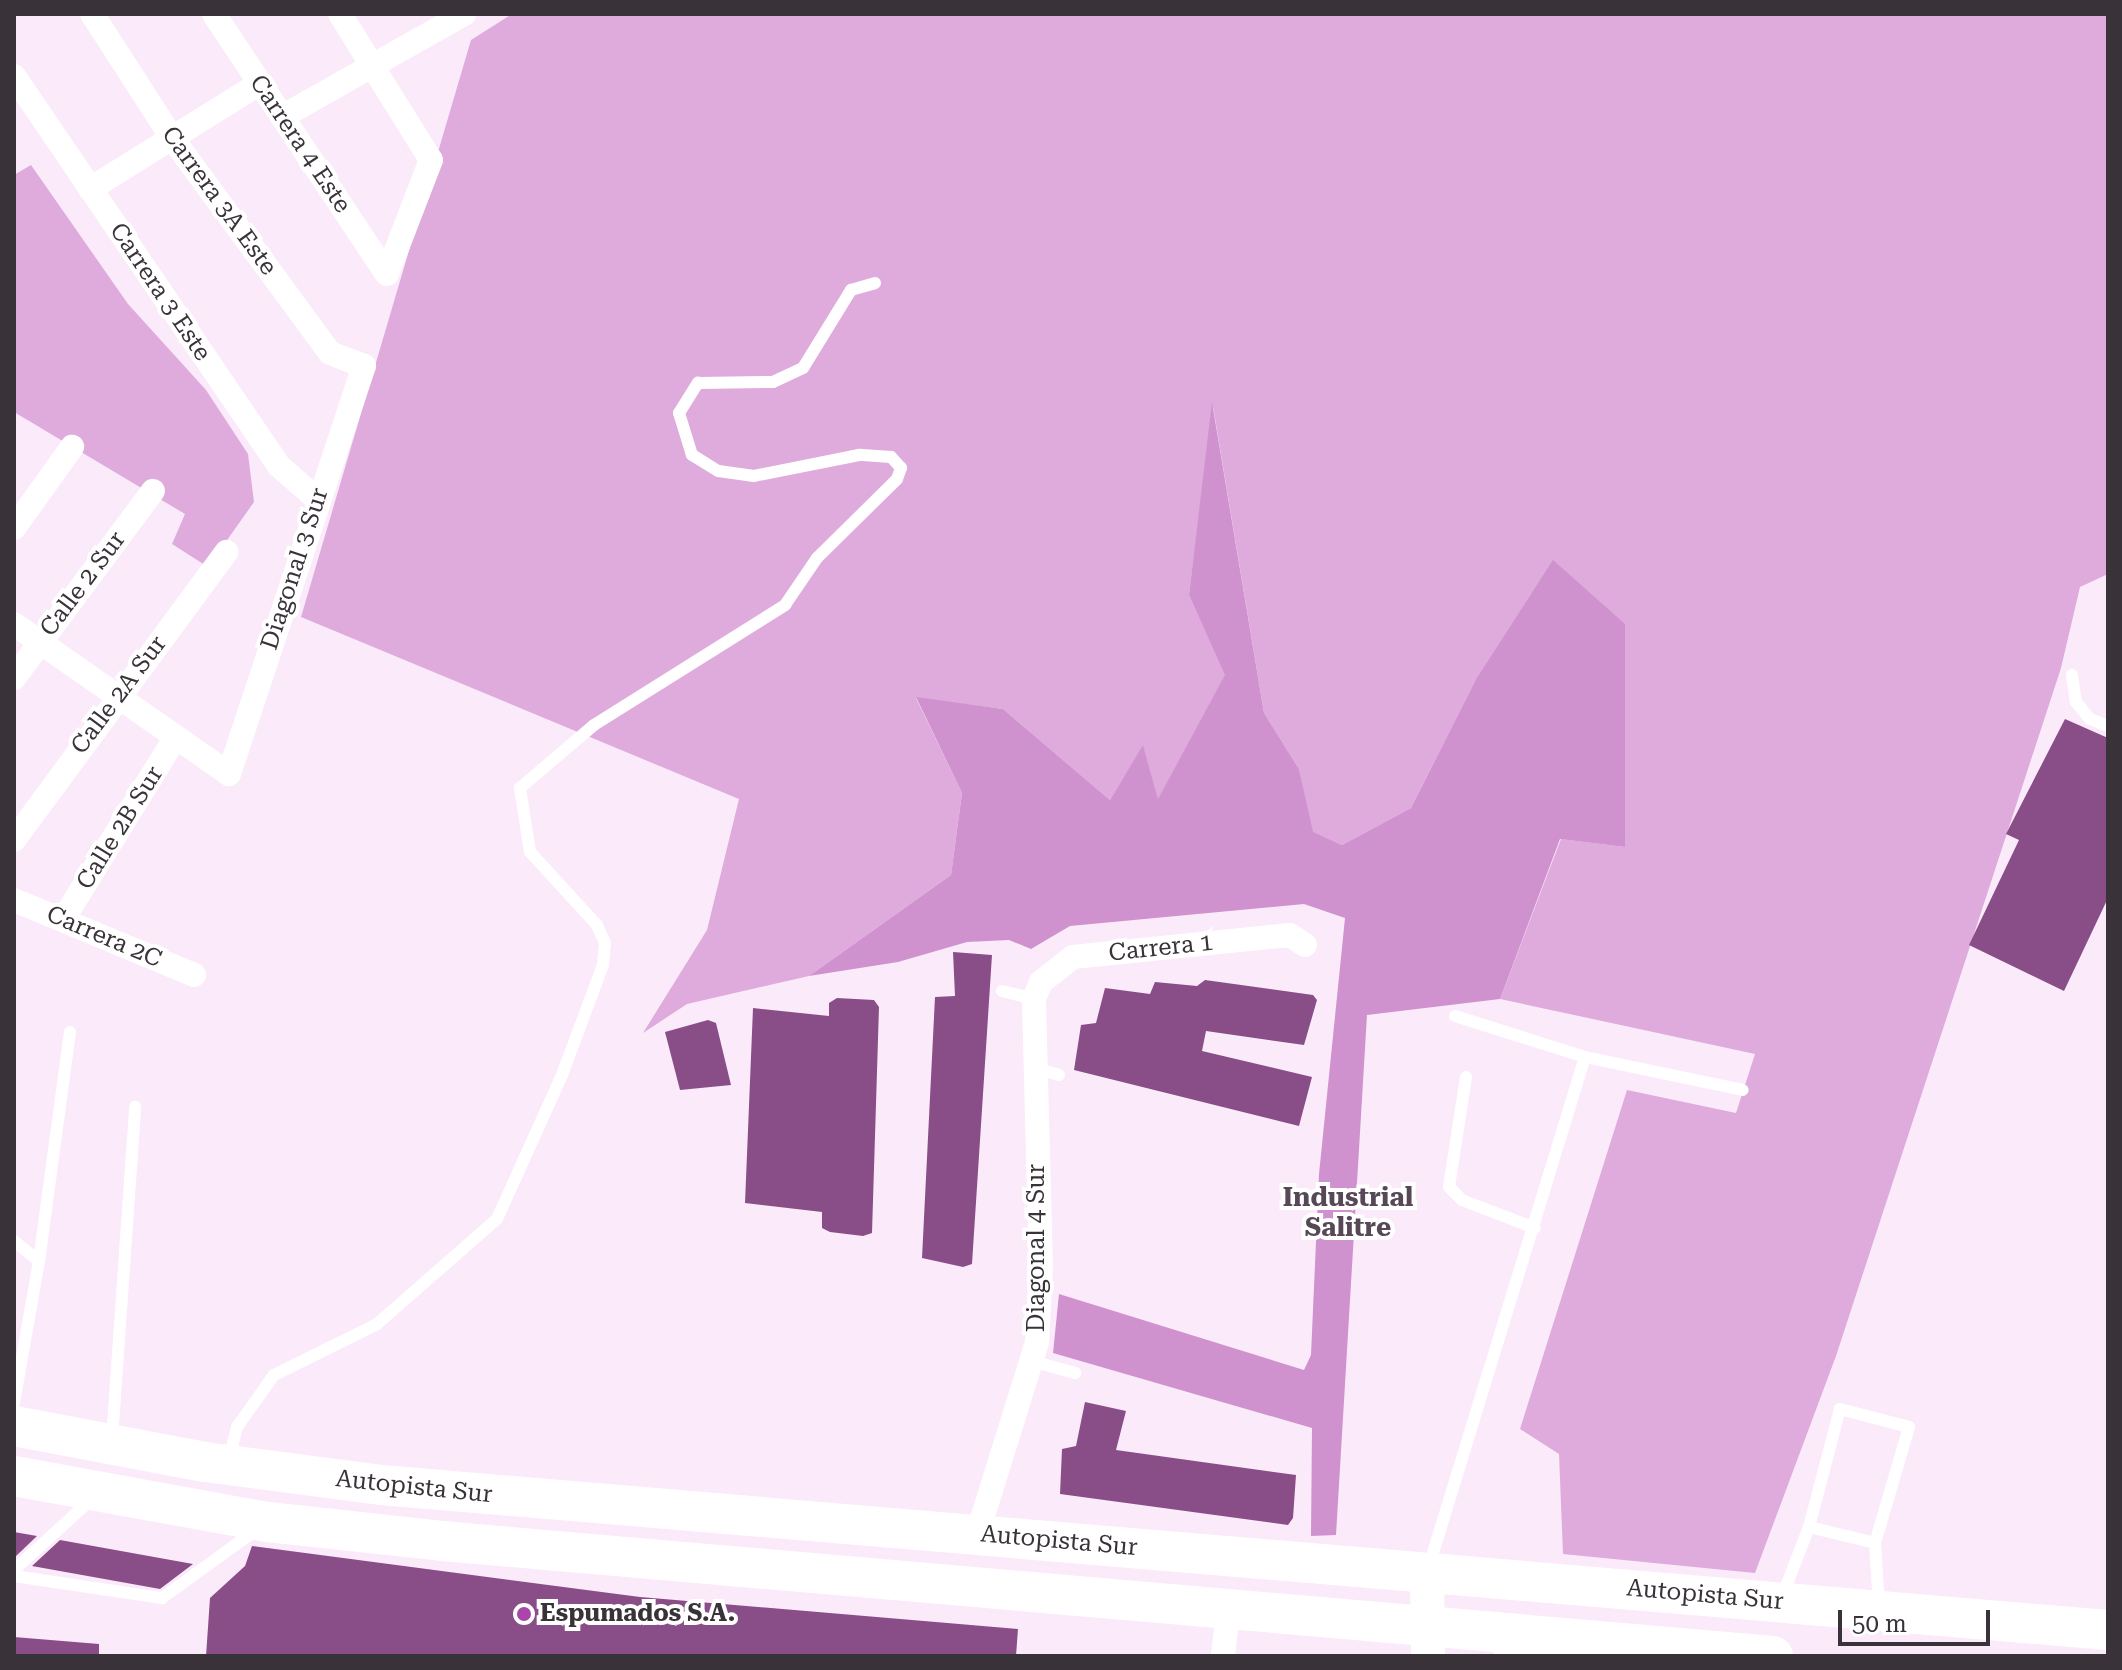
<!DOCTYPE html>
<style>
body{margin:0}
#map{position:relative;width:2122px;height:1670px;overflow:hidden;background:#fbeafa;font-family:"Roboto Serif",serif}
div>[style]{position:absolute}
.green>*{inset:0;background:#deabdc}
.forest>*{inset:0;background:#d091cf}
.building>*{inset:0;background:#894e88}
.service>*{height:12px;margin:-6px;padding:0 6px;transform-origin:6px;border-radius:6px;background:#fff}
.minor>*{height:24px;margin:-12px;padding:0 12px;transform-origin:12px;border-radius:12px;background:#fff}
.secondary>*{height:34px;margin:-17px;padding:0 17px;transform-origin:17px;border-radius:17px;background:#fff}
.trunk>*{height:40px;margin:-20px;padding:0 20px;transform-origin:20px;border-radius:20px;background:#fff}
.dots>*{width:22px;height:22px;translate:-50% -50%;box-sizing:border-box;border:4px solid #fff;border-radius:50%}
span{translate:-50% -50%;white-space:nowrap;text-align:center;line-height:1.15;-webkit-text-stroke:8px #fff;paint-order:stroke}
.street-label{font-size:24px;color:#393339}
.poi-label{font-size:24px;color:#393339;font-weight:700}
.left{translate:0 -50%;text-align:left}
.neighbourhood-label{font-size:26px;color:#564856;font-weight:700}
.frame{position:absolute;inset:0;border:16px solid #393339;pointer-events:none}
.scale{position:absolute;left:1838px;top:1610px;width:152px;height:36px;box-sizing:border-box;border:4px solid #393339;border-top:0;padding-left:10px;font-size:24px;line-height:28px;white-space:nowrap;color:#393339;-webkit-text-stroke:6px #fff;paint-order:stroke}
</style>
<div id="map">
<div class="green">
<i style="clip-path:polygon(512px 14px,2108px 14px,2108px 574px,2080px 587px,2061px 668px,1836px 1356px,1755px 1573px,1563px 1554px,1559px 1454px,1520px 1429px,1627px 1090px,1736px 1113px,1755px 1054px,1500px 999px,1561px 839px,1625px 847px,1475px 681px,1411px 808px,1342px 845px,1312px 832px,1299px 769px,1264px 713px,1213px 406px,1189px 595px,1226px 675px,1158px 800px,1143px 746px,1110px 800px,1003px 709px,916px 698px,962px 793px,951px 875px,809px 976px,687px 1004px,643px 1033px,707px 930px,739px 799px,301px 617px,471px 40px)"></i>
<i style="clip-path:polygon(31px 165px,128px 304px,206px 390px,248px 454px,254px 502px,208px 567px,172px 544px,185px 514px,14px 412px,14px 175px)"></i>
</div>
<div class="forest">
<i style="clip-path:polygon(1212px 402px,1264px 713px,1299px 769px,1313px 832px,1342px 845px,1411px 808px,1475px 681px,1553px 560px,1625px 624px,1625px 847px,1560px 839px,1500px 999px,1367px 1015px,1336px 1535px,1311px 1536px,1312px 1428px,1053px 1353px,1059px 1294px,1304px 1370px,1311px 1355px,1319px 1174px,1345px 918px,1304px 904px,1070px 926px,1031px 949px,1009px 940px,967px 942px,898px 962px,809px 976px,951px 875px,962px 793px,916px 697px,1003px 709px,1110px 800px,1143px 745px,1158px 799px,1225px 675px,1189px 595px)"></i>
</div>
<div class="building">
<i style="clip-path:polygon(2065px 719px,2108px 738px,2108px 898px,2064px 991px,1969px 945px,2019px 840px,2006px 834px)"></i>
<i style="clip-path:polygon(953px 952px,992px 955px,972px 1264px,963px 1267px,922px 1258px,935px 997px,955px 996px)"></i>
<i style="clip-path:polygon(1205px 980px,1313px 995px,1317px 1000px,1304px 1045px,1206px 1031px,1202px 1051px,1312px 1077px,1299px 1126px,1074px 1070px,1081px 1025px,1096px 1023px,1105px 988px,1150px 994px,1155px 982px,1197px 986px)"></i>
<i style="clip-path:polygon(837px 998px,874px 1000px,879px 1007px,872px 1233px,863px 1236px,830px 1232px,822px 1228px,822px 1212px,745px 1203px,753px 1008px,829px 1016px,829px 1003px)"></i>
<i style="clip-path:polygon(708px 1020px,716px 1023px,731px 1085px,680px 1090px,665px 1032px)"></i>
<i style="clip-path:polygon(1085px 1402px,1126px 1411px,1116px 1450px,1296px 1475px,1293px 1518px,1288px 1525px,1060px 1494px,1062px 1449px,1076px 1446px)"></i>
<i style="clip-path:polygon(14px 1532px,37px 1536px,14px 1558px)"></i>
<i style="clip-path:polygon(60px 1540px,193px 1564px,160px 1589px,32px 1566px)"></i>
<i style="clip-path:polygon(252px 1546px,640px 1597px,1018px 1629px,1016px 1656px,206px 1656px,210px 1598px,245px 1566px)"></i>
<i style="clip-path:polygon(14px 1637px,99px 1644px,99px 1656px,14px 1656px)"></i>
</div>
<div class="service">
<i style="left:2072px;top:675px;width:27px;rotate:82deg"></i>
<i style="left:2076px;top:702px;width:22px;rotate:51deg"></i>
<i style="left:2090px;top:719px;width:19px;rotate:21deg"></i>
<i style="left:1002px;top:991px;width:33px;rotate:14deg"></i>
<i style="left:1455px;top:1016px;width:136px;rotate:17.5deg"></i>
<i style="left:1585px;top:1057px;width:161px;rotate:11.8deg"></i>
<i style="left:1036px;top:1068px;width:24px;rotate:17deg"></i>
<i style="left:1466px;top:1077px;width:111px;rotate:98.8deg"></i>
<i style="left:1449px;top:1187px;width:18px;rotate:45deg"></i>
<i style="left:1462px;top:1200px;width:78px;rotate:21deg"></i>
<i style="left:14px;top:1241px;width:32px;rotate:39deg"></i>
<i style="left:39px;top:1261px;width:144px;rotate:100deg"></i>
<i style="left:39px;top:1261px;width:231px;rotate:-82.3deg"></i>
<i style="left:1032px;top:1361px;width:45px;rotate:15.6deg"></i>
<i style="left:112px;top:1439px;width:333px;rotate:-86deg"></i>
<i style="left:229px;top:1459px;width:33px;rotate:-76deg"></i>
<i style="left:237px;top:1427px;width:64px;rotate:-54.6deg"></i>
<i style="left:274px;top:1375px;width:115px;rotate:-26.3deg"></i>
<i style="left:377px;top:1324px;width:159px;rotate:-41.2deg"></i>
<i style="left:497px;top:1219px;width:158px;rotate:-65.7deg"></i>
<i style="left:562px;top:1075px;width:117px;rotate:-69.6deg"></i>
<i style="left:603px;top:965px;width:22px;rotate:-85deg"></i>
<i style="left:605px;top:943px;width:20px;rotate:-114deg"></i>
<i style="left:597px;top:925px;width:99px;rotate:-132.5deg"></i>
<i style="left:530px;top:852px;width:65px;rotate:-98.9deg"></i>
<i style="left:520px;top:788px;width:97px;rotate:-40.4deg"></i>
<i style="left:594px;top:725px;width:226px;rotate:-32.1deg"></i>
<i style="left:785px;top:605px;width:57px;rotate:-55.8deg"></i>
<i style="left:817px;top:558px;width:112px;rotate:-44.6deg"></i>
<i style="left:897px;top:479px;width:12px;rotate:-70deg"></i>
<i style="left:901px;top:468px;width:15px;rotate:-132deg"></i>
<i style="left:891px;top:457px;width:32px;rotate:-176deg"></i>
<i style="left:859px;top:455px;width:107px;rotate:168.7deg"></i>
<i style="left:754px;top:476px;width:36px;rotate:-172deg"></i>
<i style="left:718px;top:471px;width:31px;rotate:-148deg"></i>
<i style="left:692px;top:455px;width:44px;rotate:-107.2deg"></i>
<i style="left:679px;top:413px;width:36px;rotate:-58deg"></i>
<i style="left:698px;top:383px;width:75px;rotate:-0.8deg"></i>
<i style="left:773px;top:382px;width:33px;rotate:-25deg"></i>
<i style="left:803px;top:368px;width:92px;rotate:-58.4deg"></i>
<i style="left:851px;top:290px;width:25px;rotate:-16deg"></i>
<i style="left:1809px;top:1527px;width:68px;rotate:13.6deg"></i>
<i style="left:1429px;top:1566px;width:532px;rotate:-72.96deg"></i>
<i style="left:14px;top:1570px;width:108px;rotate:-42.4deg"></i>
<i style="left:14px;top:1576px;width:150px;rotate:8.5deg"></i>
<i style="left:162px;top:1598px;width:115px;rotate:-35.8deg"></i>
<i style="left:1782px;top:1597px;width:75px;rotate:-68.9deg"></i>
<i style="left:1809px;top:1527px;width:122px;rotate:-75.3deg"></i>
<i style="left:1840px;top:1409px;width:71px;rotate:14.6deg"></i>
<i style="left:1909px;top:1427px;width:121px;rotate:106.3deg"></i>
<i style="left:1875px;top:1543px;width:64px;rotate:86.4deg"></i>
<i style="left:1490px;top:1642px;width:21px;rotate:41deg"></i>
</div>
<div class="minor">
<i style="left:214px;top:14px;width:312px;rotate:56.4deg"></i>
<i style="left:340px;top:14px;width:172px;rotate:58.1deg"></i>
<i style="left:431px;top:160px;width:122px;rotate:111.1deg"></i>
<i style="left:14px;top:76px;width:470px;rotate:55.8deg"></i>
<i style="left:278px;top:465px;width:52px;rotate:41.1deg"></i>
<i style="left:285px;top:115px;width:206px;rotate:-29.4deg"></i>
<i style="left:90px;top:189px;width:199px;rotate:-31.9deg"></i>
<i style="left:14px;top:528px;width:100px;rotate:-54.4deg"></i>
<i style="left:14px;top:624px;width:262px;rotate:34.9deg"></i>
<i style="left:229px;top:774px;width:430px;rotate:-71.7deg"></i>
<i style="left:364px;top:366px;width:36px;rotate:-159deg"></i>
<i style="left:330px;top:353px;width:263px;rotate:-126.3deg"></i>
<i style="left:174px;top:141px;width:151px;rotate:-122.8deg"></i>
<i style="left:14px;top:678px;width:233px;rotate:-53.4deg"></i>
<i style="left:14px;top:840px;width:358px;rotate:-53.6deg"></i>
<i style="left:14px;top:900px;width:195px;rotate:22.6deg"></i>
<i style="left:64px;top:918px;width:211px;rotate:-58.3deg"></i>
<i style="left:977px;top:1535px;width:202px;rotate:-72.7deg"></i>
<i style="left:1037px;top:1342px;width:73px;rotate:-86.9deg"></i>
<i style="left:1041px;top:1269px;width:270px;rotate:-91.5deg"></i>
<i style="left:1034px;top:999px;width:18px;rotate:-68deg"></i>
<i style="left:1041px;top:982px;width:41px;rotate:-38deg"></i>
<i style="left:1073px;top:957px;width:218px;rotate:-5.8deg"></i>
<i style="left:1290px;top:935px;width:18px;rotate:34deg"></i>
<i style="left:1223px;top:1656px;width:46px;rotate:-83.8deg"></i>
</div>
<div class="secondary">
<i style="left:1427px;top:1571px;width:85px;rotate:89.3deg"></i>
</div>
<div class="trunk">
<i style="left:14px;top:1426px;width:194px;rotate:10.7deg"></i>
<i style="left:205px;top:1462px;width:177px;rotate:7.4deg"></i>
<i style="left:381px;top:1485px;width:1733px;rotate:4.8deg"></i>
<i style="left:14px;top:1476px;width:258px;rotate:10.3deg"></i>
<i style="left:268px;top:1522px;width:175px;rotate:6.2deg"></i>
<i style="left:442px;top:1541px;width:1336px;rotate:4.94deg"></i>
</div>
<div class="dots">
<i style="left:524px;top:1614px;background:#aa46ab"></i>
</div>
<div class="street-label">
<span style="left:300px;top:144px;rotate:56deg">Carrera 4 Este</span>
<span style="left:219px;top:201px;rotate:54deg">Carrera 3A Este</span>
<span style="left:160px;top:292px;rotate:56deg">Carrera 3 Este</span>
<span style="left:295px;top:569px;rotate:-72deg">Diagonal 3 Sur</span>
<span style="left:83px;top:584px;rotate:-53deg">Calle 2 Sur</span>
<span style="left:119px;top:695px;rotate:-53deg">Calle 2A Sur</span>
<span style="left:120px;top:828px;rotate:-58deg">Calle 2B Sur</span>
<span style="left:104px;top:937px;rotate:23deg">Carrera 2C</span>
<span style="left:1161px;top:948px;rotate:-6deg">Carrera 1</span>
<span style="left:1037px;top:1248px;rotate:-90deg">Diagonal 4 Sur</span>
<span style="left:414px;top:1487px;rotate:6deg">Autopista Sur</span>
<span style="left:1059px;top:1541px;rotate:5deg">Autopista Sur</span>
<span style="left:1705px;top:1595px;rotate:5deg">Autopista Sur</span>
</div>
<div class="poi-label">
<span class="left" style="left:540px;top:1614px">Espumados S.A.</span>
</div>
<div class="neighbourhood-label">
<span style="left:1348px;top:1213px">Industrial<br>Salitre</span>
</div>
<div class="frame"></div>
<div class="scale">50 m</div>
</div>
